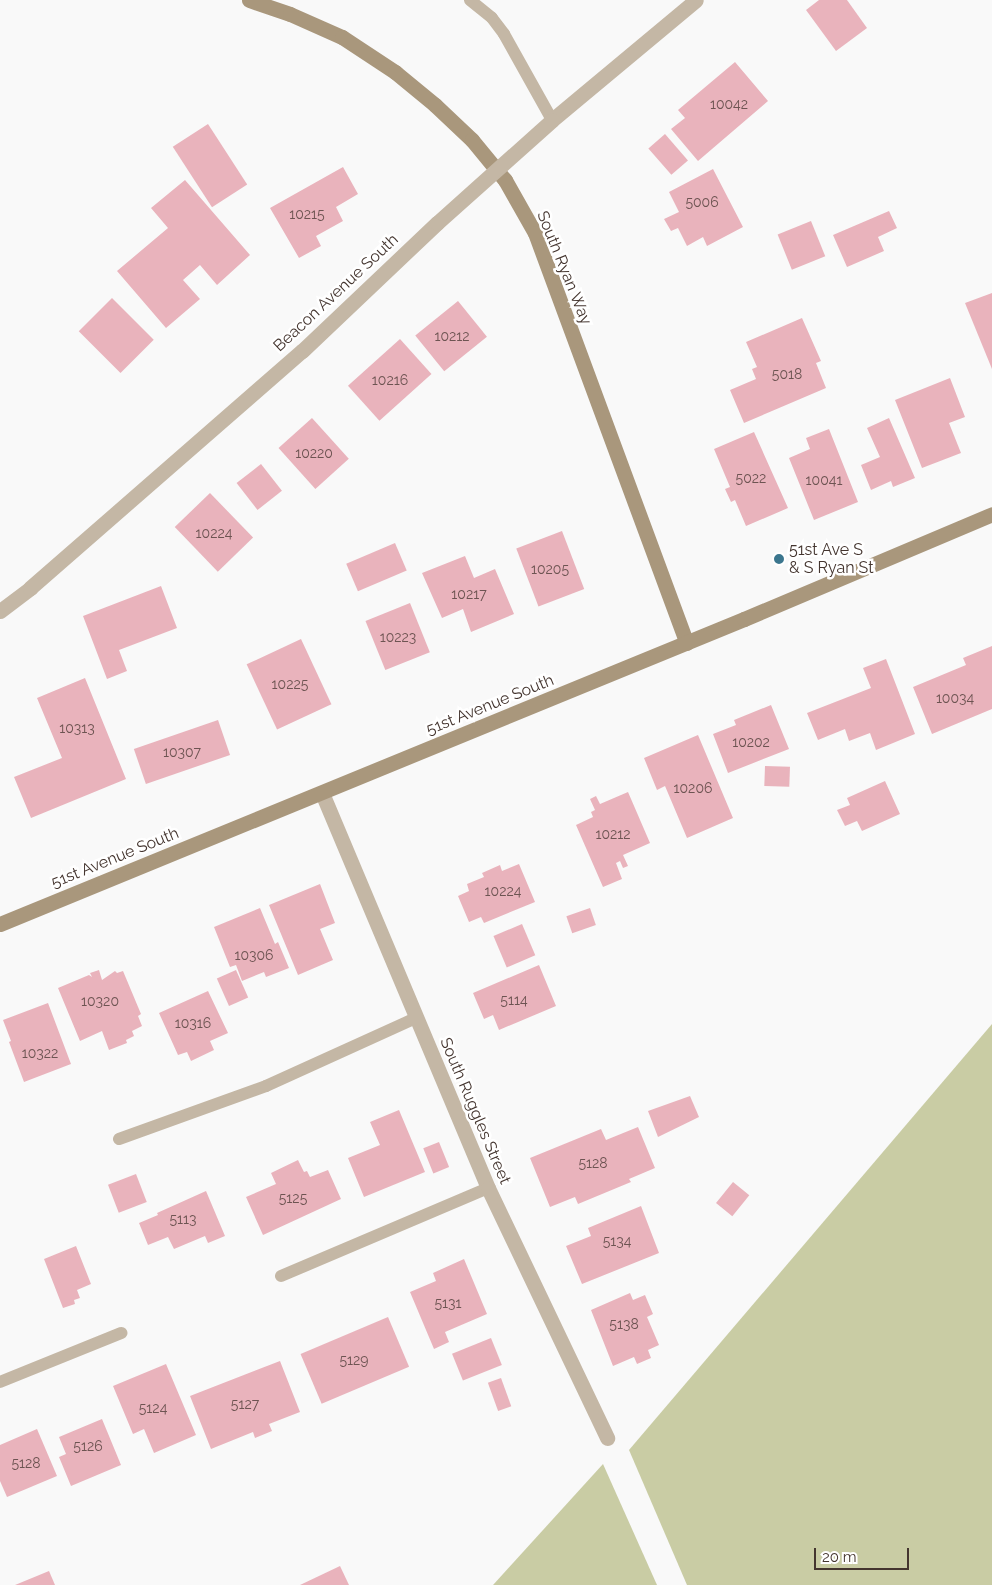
<!DOCTYPE html>
<style>
body{margin:0}
#map{position:relative;width:992px;height:1585px;overflow:hidden;background:#f9f9f9;font-family:Raleway,sans-serif}
div>[style]{position:absolute}
.green>*{inset:0;background:#c9cca4}
.building>*{inset:0;background:#e9b3bc;transform-origin:0 0}
.lane>*{height:12px;margin:-6px;padding:0 6px;transform-origin:6px;border-radius:6px;background:#c4b7a5}
.street>*{height:15px;margin:-7.5px;padding:0 7.5px;transform-origin:7.5px;border-radius:7.5px;background:#c4b7a5}
.secondary>*{height:15px;margin:-7.5px;padding:0 7.5px;transform-origin:7.5px;border-radius:7.5px;background:#a9977c}
.street-bridge>*{height:15px;margin:-7.5px;padding:0 7.5px;transform-origin:7.5px;border-radius:7.5px;background:#c4b7a5}
.dots>*{width:14px;height:14px;translate:-50% -50%;box-sizing:border-box;border:2px solid #fff;border-radius:50%}
span{translate:-50% -50%;white-space:nowrap;text-align:center;line-height:1.15;-webkit-text-stroke:5px #fff;paint-order:stroke}
.number-label{font-size:14px;color:#6d5452}
.number-label span{-webkit-text-stroke-width:0}
.street-label{font-size:16px;color:#44352f}
.poi-label{font-size:16px;color:#44352f}
.left{translate:0 -50%;text-align:left}
.scale{position:absolute;left:814px;top:1548px;width:95px;height:22px;box-sizing:border-box;border:2px solid #44352f;border-top:0;padding-left:6px;font-size:15px;line-height:18px;white-space:nowrap;color:#44352f;-webkit-text-stroke:4px #fff;paint-order:stroke}
</style>
<div id="map">
<div class="green">
<i style="clip-path:polygon(992px 1024px,992px 1585px,687px 1585px,629px 1450px)"></i>
<i style="clip-path:polygon(603px 1464px,657px 1585px,493px 1585px)"></i>
</div>
<div class="building">
<i style="clip-path:polygon(819px 0,847px 0,867px 28px,836px 51px,806px 10px)"></i>
<i style="clip-path:polygon(735px 62px,768px 101px,698px 161px,671px 129px,685px 118px,678px 110px)"></i>
<i style="left:208px;top:124px;width:72px;height:42px;rotate:57deg"></i>
<i style="left:665px;top:134px;width:35px;height:22px;rotate:49deg"></i>
<i style="clip-path:polygon(343px 167px,358px 194px,336px 207px,343px 221px,316px 236px,321px 246px,299px 258px,270px 208px)"></i>
<i style="clip-path:polygon(713px 169px,743px 227px,707px 246px,703px 237px,687px 246px,678px 228px,671px 231px,664px 219px,679px 212px,669px 192px)"></i>
<i style="clip-path:polygon(185px 180px,250px 255px,217px 285px,200px 265px,183px 280px,200px 299px,166px 328px,117px 271px,168px 228px,151px 208px)"></i>
<i style="clip-path:polygon(889px 211px,897px 228px,878px 237px,884px 251px,847px 267px,833px 235px)"></i>
<i style="left:811px;top:221px;width:38px;height:36px;rotate:68deg"></i>
<i style="clip-path:polygon(992px 293px,992px 369px,965px 303px)"></i>
<i style="left:112px;top:298px;width:59px;height:47px;rotate:45deg"></i>
<i style="left:458px;top:301px;width:46px;height:55px;rotate:51deg"></i>
<i style="clip-path:polygon(802px 318px,821px 361px,816px 363px,826px 388px,744px 423px,730px 390px,756px 379px,752px 369px,757px 367px,746px 342px)"></i>
<i style="left:400px;top:339px;width:47px;height:70px;rotate:48deg"></i>
<i style="clip-path:polygon(950px 378px,965px 417px,949px 423px,961px 453px,922px 468px,895px 400px)"></i>
<i style="left:312px;top:418px;width:55px;height:45px;rotate:48deg"></i>
<i style="clip-path:polygon(889px 418px,915px 478px,893px 487px,891px 481px,871px 490px,861px 465px,880px 457px,867px 428px)"></i>
<i style="clip-path:polygon(829px 429px,858px 502px,814px 520px,789px 458px,810px 449px,806px 438px)"></i>
<i style="clip-path:polygon(754px 432px,788px 508px,746px 526px,735px 500px,731px 502px,725px 489px,730px 487px,714px 449px)"></i>
<i style="left:261px;top:464px;width:34px;height:31px;rotate:52deg"></i>
<i style="left:210px;top:493px;width:62px;height:49px;rotate:46deg"></i>
<i style="left:562px;top:531px;width:62px;height:49px;rotate:69deg"></i>
<i style="left:395px;top:543px;width:30px;height:53px;rotate:67deg"></i>
<i style="clip-path:polygon(465px 556px,474px 578px,495px 569px,514px 614px,471px 632px,463px 609px,442px 618px,422px 573px)"></i>
<i style="clip-path:polygon(161px 586px,177px 628px,119px 650px,127px 671px,107px 679px,83px 616px)"></i>
<i style="left:410px;top:603px;width:53px;height:48px;rotate:68deg"></i>
<i style="left:301px;top:639px;width:72px;height:60px;rotate:65deg"></i>
<i style="clip-path:polygon(992px 646px,992px 709px,932px 734px,913px 687px,966px 665px,963px 658px)"></i>
<i style="clip-path:polygon(886px 659px,915px 734px,876px 750px,870px 733px,849px 741px,845px 729px,818px 740px,807px 713px,871px 688px,863px 668px)"></i>
<i style="clip-path:polygon(85px 678px,126px 779px,31px 818px,14px 777px,62px 758px,37px 698px)"></i>
<i style="clip-path:polygon(771px 705px,789px 749px,728px 773px,713px 734px,736px 725px,734px 720px)"></i>
<i style="left:218px;top:720px;width:37px;height:89px;rotate:71deg"></i>
<i style="clip-path:polygon(698px 735px,733px 818px,687px 838px,665px 786px,657px 790px,644px 758px)"></i>
<i style="left:765px;top:766px;width:25px;height:20px;rotate:2deg"></i>
<i style="clip-path:polygon(885px 781px,900px 814px,862px 831px,857px 821px,845px 826px,837px 810px,850px 805px,847px 798px)"></i>
<i style="clip-path:polygon(628px 792px,650px 843px,623px 855px,628px 866px,623px 868px,620px 861px,616px 863px,622px 879px,603px 887px,576px 825px,593px 817px,591px 812px,595px 810px,590px 799px,596px 796px,600px 804px)"></i>
<i style="clip-path:polygon(519px 864px,535px 902px,484px 923px,481px 917px,469px 922px,458px 896px,469px 891px,467px 884px,484px 877px,482px 873px,500px 865px,502px 871px)"></i>
<i style="clip-path:polygon(320px 884px,335px 923px,320px 929px,333px 960px,298px 975px,269px 905px)"></i>
<i style="clip-path:polygon(260px 908px,275px 944px,278px 942px,289px 968px,266px 977px,264px 972px,242px 981px,236px 965px,230px 967px,214px 927px)"></i>
<i style="left:590px;top:908px;width:18px;height:25px;rotate:71deg"></i>
<i style="left:522px;top:924px;width:34px;height:31px;rotate:67deg"></i>
<i style="clip-path:polygon(539px 965px,556px 1006px,499px 1030px,493px 1015px,484px 1019px,473px 993px)"></i>
<i style="clip-path:polygon(99px 970px,102px 980px,115px 971px,117px 973px,123px 971px,141px 1014px,138px 1016px,142px 1026px,132px 1031px,134px 1036px,126px 1040px,127px 1043px,109px 1050px,102px 1031px,80px 1041px,58px 988px,89px 975px,92px 977px,90px 973px)"></i>
<i style="left:236px;top:970px;width:30px;height:21px;rotate:66deg"></i>
<i style="clip-path:polygon(208px 991px,228px 1033px,210px 1041px,214px 1050px,191px 1061px,187px 1052px,178px 1055px,159px 1013px)"></i>
<i style="clip-path:polygon(48px 1003px,71px 1064px,24px 1082px,9px 1042px,11px 1041px,3px 1020px)"></i>
<i style="clip-path:polygon(690px 1096px,699px 1117px,658px 1137px,648px 1111px)"></i>
<i style="clip-path:polygon(399px 1110px,425px 1172px,364px 1197px,348px 1158px,380px 1145px,370px 1122px)"></i>
<i style="clip-path:polygon(638px 1127px,655px 1168px,629px 1179px,631px 1182px,578px 1204px,575px 1197px,550px 1207px,530px 1158px,601px 1129px,606px 1140px)"></i>
<i style="left:439px;top:1142px;width:27px;height:17px;rotate:68deg"></i>
<i style="clip-path:polygon(298px 1160px,304px 1172px,307px 1171px,310px 1177px,328px 1170px,341px 1199px,263px 1235px,246px 1197px,276px 1184px,271px 1173px)"></i>
<i style="left:136px;top:1174px;width:30px;height:30px;rotate:69deg"></i>
<i style="left:733px;top:1182px;width:21px;height:27px;rotate:39deg"></i>
<i style="clip-path:polygon(206px 1191px,225px 1236px,208px 1243px,205px 1236px,174px 1249px,168px 1237px,148px 1245px,139px 1223px,158px 1215px,157px 1213px)"></i>
<i style="clip-path:polygon(641px 1206px,659px 1253px,582px 1284px,566px 1246px,591px 1236px,588px 1228px)"></i>
<i style="clip-path:polygon(76px 1246px,91px 1284px,77px 1290px,80px 1298px,74px 1300px,75px 1304px,63px 1308px,44px 1259px)"></i>
<i style="clip-path:polygon(464px 1259px,487px 1314px,445px 1332px,449px 1342px,434px 1349px,410px 1292px,436px 1281px,433px 1273px)"></i>
<i style="clip-path:polygon(630px 1293px,633px 1300px,645px 1295px,653px 1314px,647px 1317px,659px 1345px,648px 1350px,651px 1358px,637px 1364px,634px 1357px,613px 1366px,591px 1310px)"></i>
<i style="left:388px;top:1317px;width:54px;height:95px;rotate:67deg"></i>
<i style="left:491px;top:1338px;width:29px;height:42px;rotate:68deg"></i>
<i style="clip-path:polygon(280px 1361px,300px 1412px,269px 1424px,272px 1431px,255px 1438px,253px 1432px,211px 1449px,190px 1396px)"></i>
<i style="clip-path:polygon(166px 1364px,196px 1435px,154px 1453px,144px 1429px,133px 1434px,113px 1386px)"></i>
<i style="left:501px;top:1378px;width:30px;height:14px;rotate:70deg"></i>
<i style="clip-path:polygon(102px 1419px,121px 1465px,71px 1486px,59px 1457px,66px 1454px,59px 1437px)"></i>
<i style="clip-path:polygon(37px 1429px,57px 1476px,7px 1497px,0 1481px,0 1445px)"></i>
<i style="clip-path:polygon(340px 1566px,349px 1585px,300px 1585px)"></i>
<i style="clip-path:polygon(49px 1571px,55px 1585px,15px 1585px)"></i>
</div>
<div class="lane">
<i style="left:470px;top:0;width:28px;rotate:39deg"></i>
<i style="left:492px;top:18px;width:20px;rotate:53deg"></i>
<i style="left:504px;top:34px;width:98px;rotate:60.8deg"></i>
<i style="left:119px;top:1139px;width:156px;rotate:-19.8deg"></i>
<i style="left:266px;top:1086px;width:165px;rotate:-24.4deg"></i>
<i style="left:281px;top:1276px;width:225px;rotate:-23deg"></i>
<i style="left:0;top:1382px;width:131px;rotate:-22deg"></i>
</div>
<div class="street">
<i style="left:552px;top:120px;width:187px;rotate:-39.8deg"></i>
<i style="left:0;top:611px;width:38px;rotate:-37deg"></i>
<i style="left:30px;top:588px;width:361px;rotate:-41.1deg"></i>
<i style="left:302px;top:351px;width:186px;rotate:-43.5deg"></i>
<i style="left:322px;top:793px;width:428px;rotate:67.2deg"></i>
<i style="left:488px;top:1188px;width:277px;rotate:64.5deg"></i>
</div>
<div class="secondary">
<i style="left:249px;top:0;width:43px;rotate:18.9deg"></i>
<i style="left:290px;top:14px;width:57px;rotate:23.9deg"></i>
<i style="left:342px;top:37px;width:64px;rotate:33.4deg"></i>
<i style="left:395px;top:72px;width:52px;rotate:39.5deg"></i>
<i style="left:435px;top:105px;width:51px;rotate:43.4deg"></i>
<i style="left:472px;top:140px;width:52px;rotate:50.5deg"></i>
<i style="left:505px;top:180px;width:61px;rotate:60.5deg"></i>
<i style="left:535px;top:233px;width:437px;rotate:69.7deg"></i>
<i style="left:0;top:924px;width:804px;rotate:-22.29deg"></i>
<i style="left:744px;top:619px;width:269px;rotate:-22.9deg"></i>
</div>
<div class="street-bridge">
<i style="left:437px;top:223px;width:154px;rotate:-41.8deg"></i>
</div>
<div class="dots">
<i style="left:779px;top:559px;background:#3b768e"></i>
</div>
<div class="number-label">
<span style="left:729px;top:104px">10042</span>
<span style="left:702px;top:202px">5006</span>
<span style="left:307px;top:214px">10215</span>
<span style="left:452px;top:336px">10212</span>
<span style="left:787px;top:374px">5018</span>
<span style="left:390px;top:380px">10216</span>
<span style="left:314px;top:453px">10220</span>
<span style="left:751px;top:478px">5022</span>
<span style="left:824px;top:480px">10041</span>
<span style="left:214px;top:533px">10224</span>
<span style="left:550px;top:569px">10205</span>
<span style="left:469px;top:594px">10217</span>
<span style="left:398px;top:637px">10223</span>
<span style="left:290px;top:684px">10225</span>
<span style="left:955px;top:698px">10034</span>
<span style="left:77px;top:728px">10313</span>
<span style="left:751px;top:742px">10202</span>
<span style="left:182px;top:752px">10307</span>
<span style="left:693px;top:788px">10206</span>
<span style="left:613px;top:834px">10212</span>
<span style="left:503px;top:891px">10224</span>
<span style="left:254px;top:955px">10306</span>
<span style="left:514px;top:1000px">5114</span>
<span style="left:100px;top:1001px">10320</span>
<span style="left:193px;top:1023px">10316</span>
<span style="left:40px;top:1053px">10322</span>
<span style="left:593px;top:1163px">5128</span>
<span style="left:293px;top:1198px">5125</span>
<span style="left:183px;top:1219px">5113</span>
<span style="left:617px;top:1241px">5134</span>
<span style="left:448px;top:1303px">5131</span>
<span style="left:624px;top:1324px">5138</span>
<span style="left:354px;top:1360px">5129</span>
<span style="left:245px;top:1404px">5127</span>
<span style="left:153px;top:1408px">5124</span>
<span style="left:88px;top:1446px">5126</span>
<span style="left:26px;top:1463px">5128</span>
</div>
<div class="street-label">
<span style="left:564px;top:268px;rotate:68deg">South Ryan Way</span>
<span style="left:336px;top:293px;rotate:-43deg">Beacon Avenue South</span>
<span style="left:490px;top:705px;rotate:-22deg">51st Avenue South</span>
<span style="left:115px;top:858px;rotate:-22deg">51st Avenue South</span>
<span style="left:475px;top:1111px;rotate:67deg">South Ruggles Street</span>
</div>
<div class="poi-label">
<span class="left" style="left:789px;top:559px">51st Ave S<br>&amp; S Ryan St</span>
</div>
<div class="scale">20 m</div>
</div>
